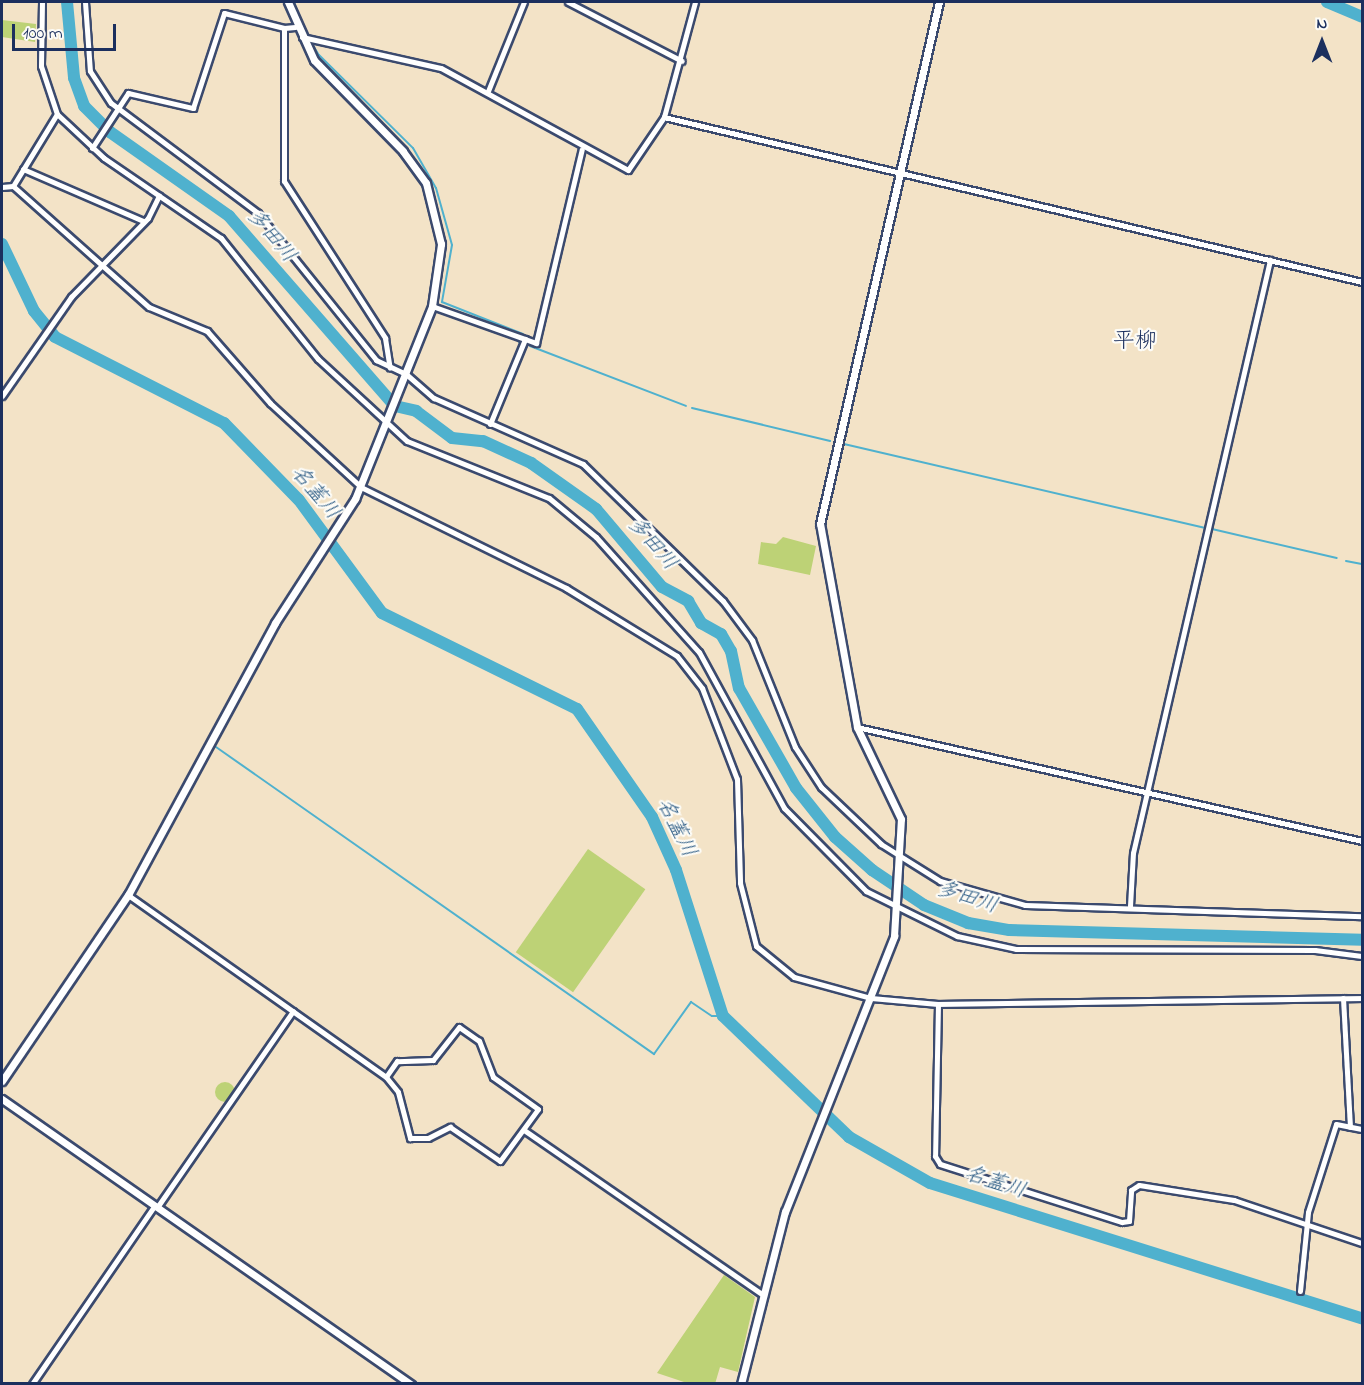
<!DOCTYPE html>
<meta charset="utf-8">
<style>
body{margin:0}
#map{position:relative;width:1364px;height:1385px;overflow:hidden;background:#f3e3c7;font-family:"Indie Flower","Klee One",sans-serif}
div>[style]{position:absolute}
.green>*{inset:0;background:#bdd276;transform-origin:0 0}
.round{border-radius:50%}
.stream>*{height:2px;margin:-1px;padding:0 1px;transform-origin:1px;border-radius:1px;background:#4fb1ce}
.river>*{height:12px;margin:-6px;padding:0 6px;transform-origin:6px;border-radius:6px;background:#4fb1ce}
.roads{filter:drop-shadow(2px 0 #3b4a6e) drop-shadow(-2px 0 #3b4a6e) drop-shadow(0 2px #3b4a6e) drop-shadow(0 -2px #3b4a6e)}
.minor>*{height:5px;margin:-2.5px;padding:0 2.5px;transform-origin:2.5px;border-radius:2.5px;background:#fff}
.tertiary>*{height:7px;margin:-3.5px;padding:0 3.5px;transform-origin:3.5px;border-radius:3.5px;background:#fff}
span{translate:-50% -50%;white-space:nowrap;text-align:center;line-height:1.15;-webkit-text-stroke:4.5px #fdfcf7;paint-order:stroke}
.water-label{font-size:21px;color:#2d5c85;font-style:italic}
.quarter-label{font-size:22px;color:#1b2f5e}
.frame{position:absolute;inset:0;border:3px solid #1b2f5e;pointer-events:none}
.north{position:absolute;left:1292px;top:12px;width:60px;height:60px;-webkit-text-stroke:4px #fdfcf7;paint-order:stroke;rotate:0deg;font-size:16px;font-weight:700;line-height:24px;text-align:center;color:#1b2f5e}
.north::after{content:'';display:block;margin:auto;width:21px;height:27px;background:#1b2f5e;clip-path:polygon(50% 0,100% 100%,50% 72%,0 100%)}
.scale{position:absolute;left:12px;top:24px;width:104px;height:27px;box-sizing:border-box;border:3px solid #1b2f5e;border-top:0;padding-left:8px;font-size:18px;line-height:21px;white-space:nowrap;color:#1b2f5e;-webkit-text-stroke:4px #fdfcf7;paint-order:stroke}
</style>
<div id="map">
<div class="green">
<i style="clip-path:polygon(2px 20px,36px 24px,35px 42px,2px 37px)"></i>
<i style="clip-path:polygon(783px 537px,816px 546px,810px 575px,758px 564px,761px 542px,776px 544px)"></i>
<i style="left:588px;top:849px;width:70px;height:126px;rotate:35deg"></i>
<i class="round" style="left:215px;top:1082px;width:20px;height:20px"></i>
<i style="clip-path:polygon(724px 1275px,755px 1297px,738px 1372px,720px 1367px,715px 1384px,687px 1383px,657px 1373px)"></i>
</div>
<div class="stream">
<i style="left:294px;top:2px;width:18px;rotate:74deg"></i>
<i style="left:305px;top:32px;width:27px;rotate:59deg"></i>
<i style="left:319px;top:55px;width:132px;rotate:44.7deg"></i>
<i style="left:413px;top:148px;width:46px;rotate:60.1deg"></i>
<i style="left:436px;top:188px;width:59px;rotate:74.3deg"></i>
<i style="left:452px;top:245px;width:58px;rotate:100deg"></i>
<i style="left:442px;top:302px;width:87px;rotate:21.6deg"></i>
<i style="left:519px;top:342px;width:1px"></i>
<i style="left:530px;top:346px;width:167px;rotate:21deg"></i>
<i style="left:692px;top:408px;width:142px;rotate:13.4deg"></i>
<i style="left:844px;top:444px;width:371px;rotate:13.1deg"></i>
<i style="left:1212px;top:529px;width:128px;rotate:13.1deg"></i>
<i style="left:1346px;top:561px;width:16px;rotate:11deg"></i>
<i style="left:216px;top:747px;width:535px;rotate:35.03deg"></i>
<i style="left:654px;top:1054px;width:64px;rotate:-54.6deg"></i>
<i style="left:691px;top:1002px;width:25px;rotate:34deg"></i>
<i style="left:712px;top:1016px;width:11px"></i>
</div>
<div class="river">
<i style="left:67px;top:2px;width:76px;rotate:84.7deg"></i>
<i style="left:74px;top:78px;width:30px;rotate:70deg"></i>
<i style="left:84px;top:106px;width:37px;rotate:45deg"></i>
<i style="left:110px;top:132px;width:146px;rotate:35.2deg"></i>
<i style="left:229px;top:216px;width:252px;rotate:48.9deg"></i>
<i style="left:395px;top:406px;width:22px;rotate:13deg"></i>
<i style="left:416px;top:411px;width:45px;rotate:36.9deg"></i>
<i style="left:452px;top:438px;width:31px;rotate:6deg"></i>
<i style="left:483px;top:441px;width:53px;rotate:24.6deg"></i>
<i style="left:531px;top:463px;width:80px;rotate:35.3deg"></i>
<i style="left:596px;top:509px;width:102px;rotate:49.8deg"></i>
<i style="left:662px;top:587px;width:30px;rotate:28deg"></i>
<i style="left:688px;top:601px;width:26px;rotate:59deg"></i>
<i style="left:701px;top:623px;width:23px;rotate:29deg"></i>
<i style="left:721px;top:634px;width:20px;rotate:60deg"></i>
<i style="left:731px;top:651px;width:38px;rotate:78deg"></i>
<i style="left:739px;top:688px;width:115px;rotate:60.3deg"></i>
<i style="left:796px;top:788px;width:63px;rotate:51.5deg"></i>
<i style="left:835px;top:837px;width:50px;rotate:41.7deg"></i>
<i style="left:872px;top:870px;width:63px;rotate:33.9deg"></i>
<i style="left:924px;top:905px;width:48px;rotate:22.2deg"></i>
<i style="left:968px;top:923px;width:42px;rotate:9.7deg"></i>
<i style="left:1009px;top:930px;width:353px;rotate:1.6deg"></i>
<i style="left:1327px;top:2px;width:38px;rotate:23deg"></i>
<i style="left:2px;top:244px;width:74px;rotate:64.5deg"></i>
<i style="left:34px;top:311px;width:33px;rotate:51deg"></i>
<i style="left:55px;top:337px;width:190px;rotate:27deg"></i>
<i style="left:224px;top:423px;width:107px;rotate:45.8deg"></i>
<i style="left:299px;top:500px;width:140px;rotate:53.7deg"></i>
<i style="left:382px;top:613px;width:217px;rotate:26.2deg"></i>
<i style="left:577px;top:709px;width:131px;rotate:55.2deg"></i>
<i style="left:652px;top:817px;width:58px;rotate:65.6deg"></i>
<i style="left:676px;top:870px;width:153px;rotate:72.2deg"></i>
<i style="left:723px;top:1016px;width:175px;rotate:43.8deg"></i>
<i style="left:849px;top:1137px;width:93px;rotate:29.6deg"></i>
<i style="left:930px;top:1183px;width:453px;rotate:17.4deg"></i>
</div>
<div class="roads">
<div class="minor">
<i style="left:42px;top:2px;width:64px;rotate:90.9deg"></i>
<i style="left:41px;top:66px;width:51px;rotate:71.6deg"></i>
<i style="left:57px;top:114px;width:64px;rotate:43.1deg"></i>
<i style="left:104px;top:158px;width:142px;rotate:34.4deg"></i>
<i style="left:221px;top:238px;width:155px;rotate:51.3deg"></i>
<i style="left:318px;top:359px;width:121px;rotate:42.7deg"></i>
<i style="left:407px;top:441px;width:153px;rotate:21.9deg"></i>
<i style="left:549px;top:498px;width:61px;rotate:39.7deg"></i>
<i style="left:596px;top:537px;width:154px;rotate:48.2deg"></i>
<i style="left:699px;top:652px;width:178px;rotate:61.4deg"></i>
<i style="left:784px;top:808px;width:117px;rotate:45.3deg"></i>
<i style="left:866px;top:891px;width:102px;rotate:26.3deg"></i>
<i style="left:957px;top:936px;width:60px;rotate:12.4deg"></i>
<i style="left:1016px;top:949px;width:299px;rotate:0.2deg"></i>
<i style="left:1315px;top:950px;width:47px;rotate:7.3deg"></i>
<i style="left:85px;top:2px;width:69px;rotate:85.9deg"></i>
<i style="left:90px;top:71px;width:38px;rotate:57deg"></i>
<i style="left:111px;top:103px;width:184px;rotate:36.8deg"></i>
<i style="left:258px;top:213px;width:189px;rotate:51.2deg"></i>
<i style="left:376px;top:360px;width:33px;rotate:25deg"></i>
<i style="left:406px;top:374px;width:37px;rotate:41deg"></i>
<i style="left:434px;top:398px;width:163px;rotate:23.9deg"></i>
<i style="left:583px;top:464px;width:196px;rotate:44.4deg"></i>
<i style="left:723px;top:601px;width:49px;rotate:53.4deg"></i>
<i style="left:752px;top:640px;width:115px;rotate:68.1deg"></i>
<i style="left:795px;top:747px;width:48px;rotate:57deg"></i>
<i style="left:821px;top:787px;width:83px;rotate:43.5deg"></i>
<i style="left:881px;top:844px;width:70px;rotate:32.1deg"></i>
<i style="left:940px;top:881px;width:88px;rotate:15.8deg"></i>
<i style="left:1025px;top:905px;width:337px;rotate:1.9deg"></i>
<i style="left:568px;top:2px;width:128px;rotate:27.4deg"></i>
<i style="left:295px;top:27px;width:11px;rotate:175deg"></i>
<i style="left:284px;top:28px;width:153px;rotate:90deg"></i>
<i style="left:284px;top:181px;width:187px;rotate:57.2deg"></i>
<i style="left:385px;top:338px;width:30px;rotate:81deg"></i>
<i style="left:302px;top:37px;width:142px;rotate:12.6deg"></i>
<i style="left:441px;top:68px;width:213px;rotate:28.6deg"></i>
<i style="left:628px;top:170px;width:64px;rotate:-55.8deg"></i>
<i style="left:664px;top:117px;width:119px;rotate:-74.9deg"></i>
<i style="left:488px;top:91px;width:96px;rotate:-68deg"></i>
<i style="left:664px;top:117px;width:717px;rotate:13.3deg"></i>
<i style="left:92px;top:148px;width:66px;rotate:-56.8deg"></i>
<i style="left:128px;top:93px;width:67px;rotate:13deg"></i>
<i style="left:193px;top:108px;width:100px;rotate:-71.9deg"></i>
<i style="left:224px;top:13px;width:62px;rotate:14deg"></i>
<i style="left:23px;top:169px;width:131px;rotate:23.4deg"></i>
<i style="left:13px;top:186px;width:182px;rotate:41.7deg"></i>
<i style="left:149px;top:307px;width:63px;rotate:22.5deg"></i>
<i style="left:207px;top:331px;width:96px;rotate:48.8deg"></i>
<i style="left:270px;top:403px;width:124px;rotate:42.7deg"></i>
<i style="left:361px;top:487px;width:229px;rotate:26.2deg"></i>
<i style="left:566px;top:588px;width:130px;rotate:31.5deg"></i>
<i style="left:677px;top:656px;width:41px;rotate:52deg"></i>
<i style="left:702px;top:688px;width:97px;rotate:69deg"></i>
<i style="left:737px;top:779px;width:104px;rotate:88.3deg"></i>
<i style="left:740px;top:883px;width:65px;rotate:75.7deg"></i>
<i style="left:756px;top:946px;width:49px;rotate:39.2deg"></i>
<i style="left:794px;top:977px;width:80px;rotate:15.3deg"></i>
<i style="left:871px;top:998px;width:67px;rotate:5.1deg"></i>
<i style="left:938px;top:1004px;width:424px;rotate:-0.8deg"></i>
<i style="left:2px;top:187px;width:11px;rotate:-5deg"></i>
<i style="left:13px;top:186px;width:84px;rotate:-58.6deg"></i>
<i style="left:432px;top:306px;width:99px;rotate:19.5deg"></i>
<i style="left:2px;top:396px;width:121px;rotate:-55.1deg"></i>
<i style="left:71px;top:297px;width:110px;rotate:-45.7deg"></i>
<i style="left:148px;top:218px;width:25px;rotate:-64deg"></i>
<i style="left:490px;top:424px;width:92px;rotate:-67.6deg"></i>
<i style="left:525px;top:339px;width:12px;rotate:20deg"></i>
<i style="left:536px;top:343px;width:199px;rotate:-76.7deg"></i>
<i style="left:857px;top:727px;width:518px;rotate:12.72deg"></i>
<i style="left:128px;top:895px;width:316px;rotate:35.2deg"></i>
<i style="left:386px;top:1077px;width:19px;rotate:51deg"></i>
<i style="left:398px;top:1092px;width:48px;rotate:75.4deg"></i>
<i style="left:410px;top:1138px;width:18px"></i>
<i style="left:428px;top:1138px;width:25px;rotate:-27deg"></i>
<i style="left:450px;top:1127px;width:60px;rotate:34.2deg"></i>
<i style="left:500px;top:1161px;width:64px;rotate:-53.8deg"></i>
<i style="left:538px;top:1109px;width:55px;rotate:-144.6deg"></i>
<i style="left:493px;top:1077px;width:39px;rotate:-111deg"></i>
<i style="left:479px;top:1041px;width:24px;rotate:-145deg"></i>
<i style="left:459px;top:1027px;width:42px;rotate:128.2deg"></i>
<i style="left:433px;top:1060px;width:36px;rotate:178deg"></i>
<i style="left:397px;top:1061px;width:19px;rotate:125deg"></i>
<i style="left:1130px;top:906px;width:53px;rotate:-86.8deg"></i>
<i style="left:1133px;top:853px;width:609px;rotate:-76.99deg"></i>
<i style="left:1343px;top:998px;width:129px;rotate:86.9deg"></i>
<i style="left:938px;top:1004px;width:152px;rotate:91.1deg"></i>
<i style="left:935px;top:1156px;width:9px;rotate:58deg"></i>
<i style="left:940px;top:1164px;width:191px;rotate:17.7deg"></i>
<i style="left:1122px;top:1222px;width:7px;rotate:-8deg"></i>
<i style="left:1129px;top:1221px;width:31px;rotate:-86deg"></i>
<i style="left:1131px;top:1190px;width:9px;rotate:-32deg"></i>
<i style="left:1139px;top:1185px;width:96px;rotate:9deg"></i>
<i style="left:1234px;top:1200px;width:135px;rotate:18.6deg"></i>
<i style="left:524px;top:1130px;width:290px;rotate:34.6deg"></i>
<i style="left:158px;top:1206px;width:237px;rotate:-55.3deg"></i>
<i style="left:1300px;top:1291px;width:79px;rotate:-84.2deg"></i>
<i style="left:1308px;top:1212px;width:92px;rotate:-72.3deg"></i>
<i style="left:1336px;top:1124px;width:26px;rotate:11deg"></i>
<i style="left:32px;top:1384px;width:217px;rotate:-55.5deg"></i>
</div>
<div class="tertiary">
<i style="left:2px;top:1081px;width:225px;rotate:-55.9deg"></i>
<i style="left:128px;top:895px;width:309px;rotate:-61.6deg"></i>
<i style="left:275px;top:623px;width:148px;rotate:-57.2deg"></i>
<i style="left:355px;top:499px;width:208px;rotate:-68.2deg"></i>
<i style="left:432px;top:306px;width:63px;rotate:-81.7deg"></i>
<i style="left:441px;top:244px;width:63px;rotate:-103.8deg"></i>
<i style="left:426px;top:183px;width:39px;rotate:-126deg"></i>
<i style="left:403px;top:151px;width:127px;rotate:-134.4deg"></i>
<i style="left:314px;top:60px;width:64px;rotate:-114.1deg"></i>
<i style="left:2px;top:1099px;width:499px;rotate:34.9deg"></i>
<i style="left:741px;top:1384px;width:178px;rotate:-75.7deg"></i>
<i style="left:785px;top:1212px;width:297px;rotate:-68.4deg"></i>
<i style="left:894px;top:936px;width:117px;rotate:-86.6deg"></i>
<i style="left:901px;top:819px;width:102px;rotate:-115.6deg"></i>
<i style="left:857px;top:727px;width:206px;rotate:-100.3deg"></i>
<i style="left:820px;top:524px;width:535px;rotate:-77.16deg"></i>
</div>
</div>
<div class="water-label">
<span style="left:271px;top:236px;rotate:50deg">多田川</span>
<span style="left:315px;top:493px;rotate:50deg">名蓋川</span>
<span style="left:652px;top:544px;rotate:49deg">多田川</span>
<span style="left:676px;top:828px;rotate:64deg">名蓋川</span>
<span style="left:967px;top:898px;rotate:18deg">多田川</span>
<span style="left:995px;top:1183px;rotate:18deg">名蓋川</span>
</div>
<div class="quarter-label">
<span style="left:1135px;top:343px">平柳</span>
</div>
<div class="frame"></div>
<div class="north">N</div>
<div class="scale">100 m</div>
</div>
